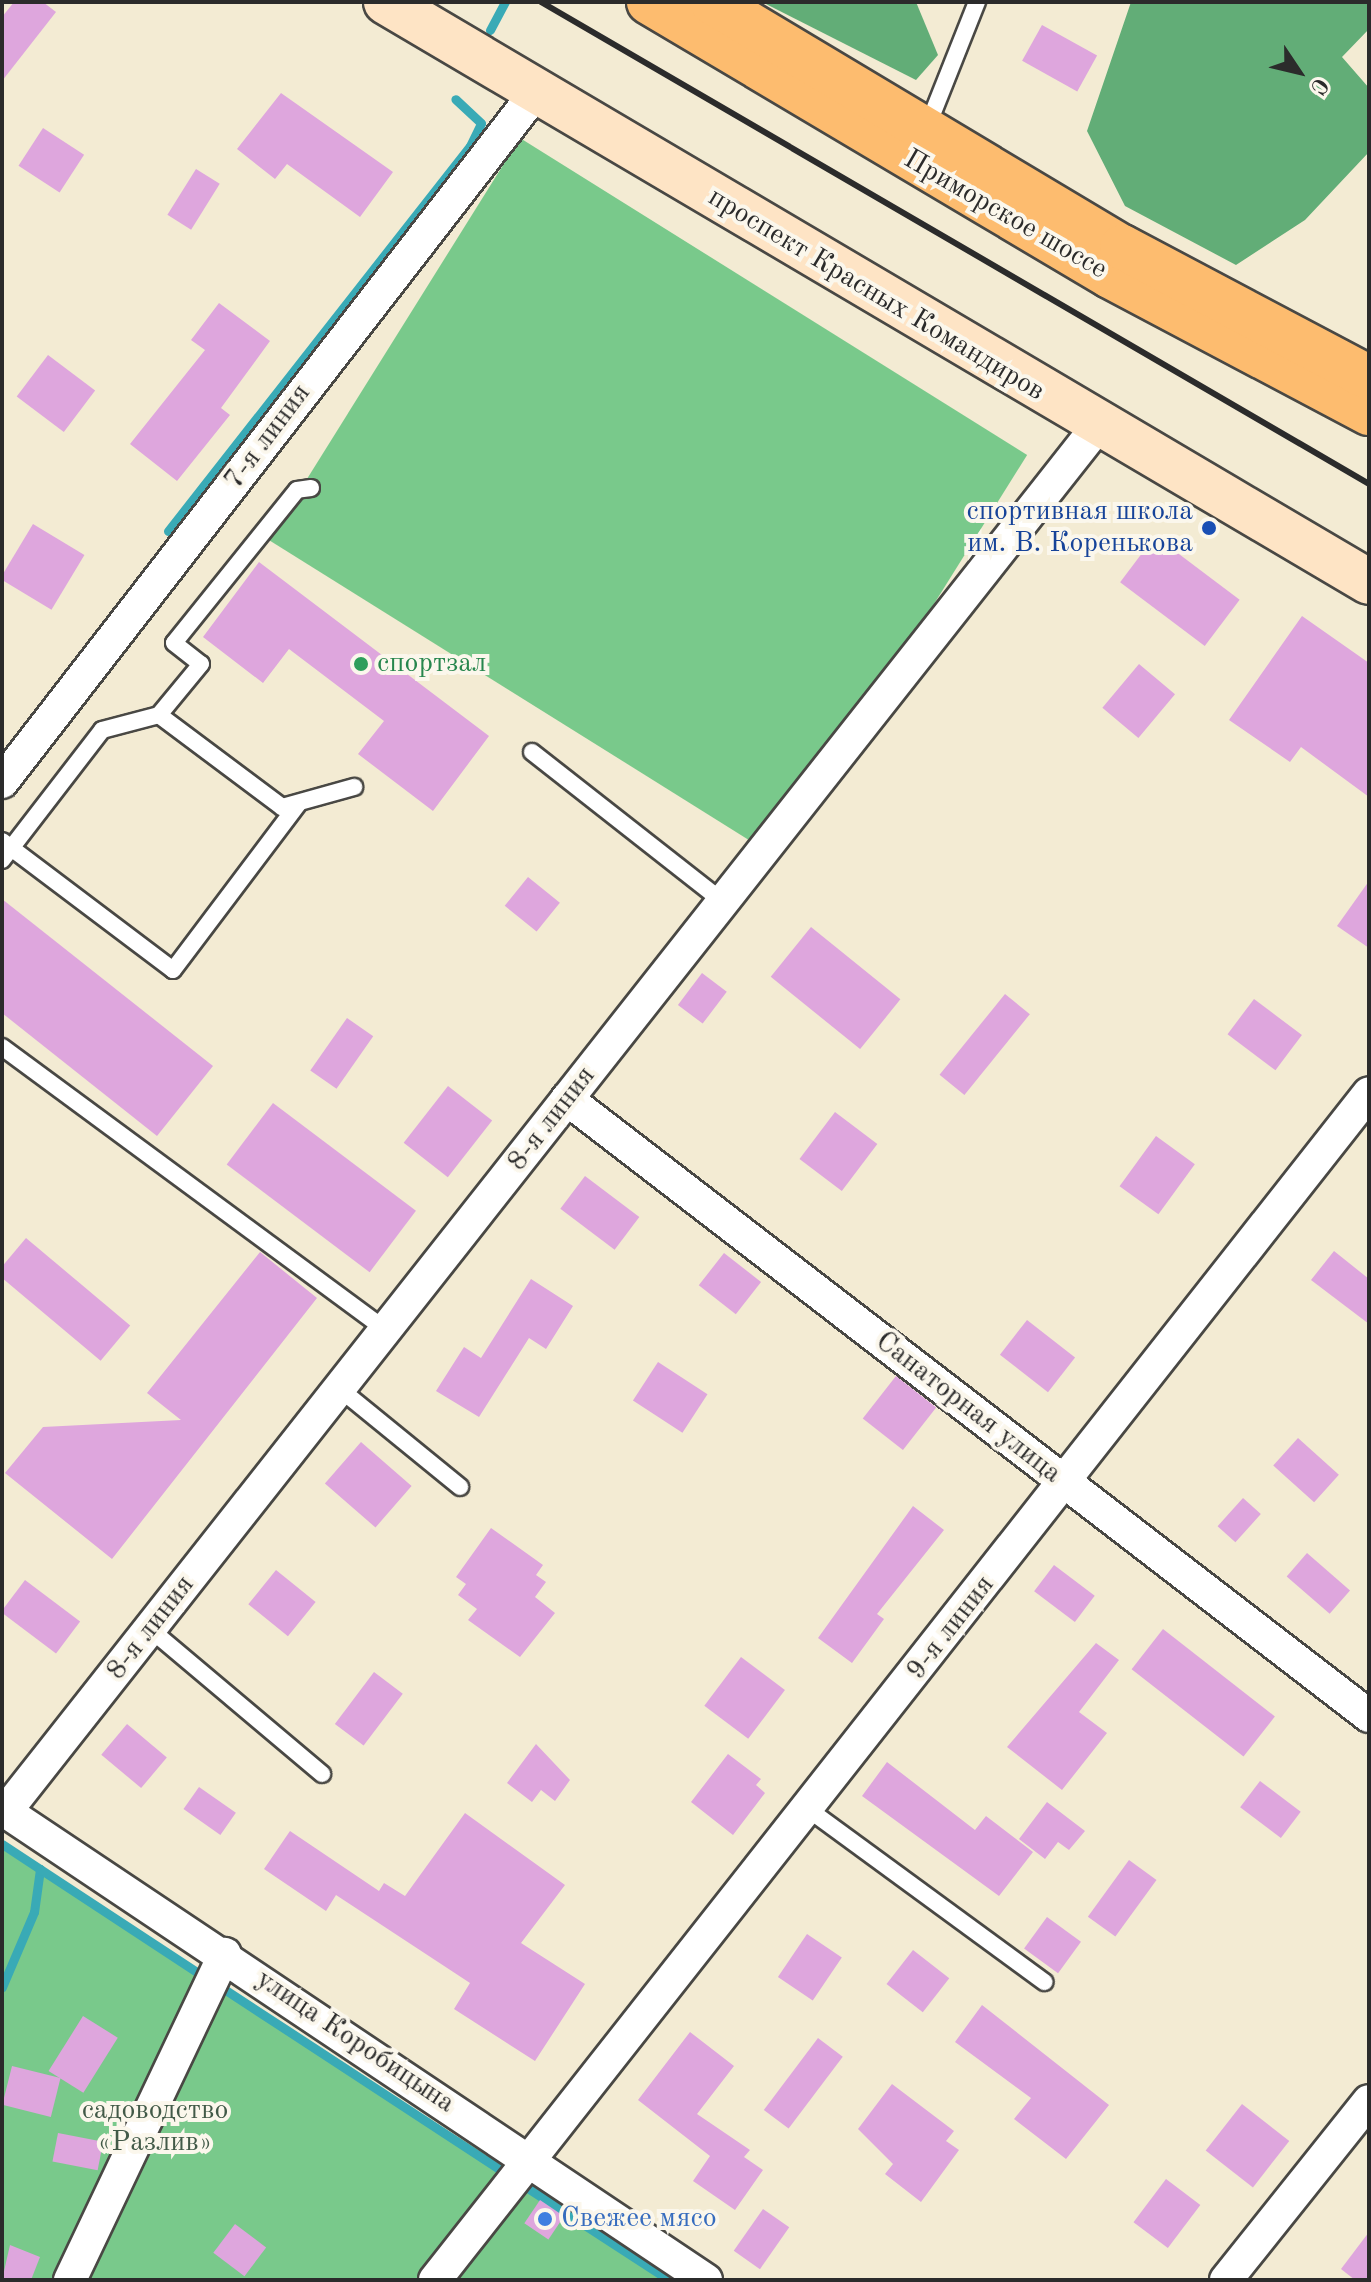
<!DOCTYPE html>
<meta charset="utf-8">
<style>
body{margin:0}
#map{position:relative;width:1371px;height:2282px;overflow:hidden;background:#f3ebd3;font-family:"Old Standard TT",serif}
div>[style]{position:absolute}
.green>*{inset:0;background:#79c98b;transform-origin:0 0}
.forest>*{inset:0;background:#62ad77}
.stream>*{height:9px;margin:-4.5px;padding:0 4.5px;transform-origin:4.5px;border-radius:4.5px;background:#39aab6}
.building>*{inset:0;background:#dea6dd;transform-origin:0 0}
.roads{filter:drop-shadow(2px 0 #494844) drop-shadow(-2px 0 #494844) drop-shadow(0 2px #494844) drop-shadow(0 -2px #494844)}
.lane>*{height:16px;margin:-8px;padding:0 8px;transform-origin:8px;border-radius:8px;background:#fff}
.street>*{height:32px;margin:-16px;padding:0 16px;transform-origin:16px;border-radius:16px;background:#fff}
.secondary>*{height:44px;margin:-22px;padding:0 22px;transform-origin:22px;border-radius:22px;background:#fee4c5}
.highway>*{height:44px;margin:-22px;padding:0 22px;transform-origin:22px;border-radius:22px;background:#fdbc6f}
.rail>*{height:6px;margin:-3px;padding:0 3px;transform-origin:3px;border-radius:3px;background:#2b2b2b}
.dots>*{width:22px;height:22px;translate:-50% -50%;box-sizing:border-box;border:4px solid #fbf7ec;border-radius:50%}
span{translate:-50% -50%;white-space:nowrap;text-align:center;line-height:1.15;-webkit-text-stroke:8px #fbf7ec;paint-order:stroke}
.street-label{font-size:28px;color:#2b2b2b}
.transit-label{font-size:28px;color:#164399}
.right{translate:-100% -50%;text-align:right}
.leisure-label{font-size:28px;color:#27864d}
.left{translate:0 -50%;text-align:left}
.park-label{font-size:28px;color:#425a48}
.shop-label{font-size:28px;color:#366cbe}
.frame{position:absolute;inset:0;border:4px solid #2b2b2b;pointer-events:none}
.north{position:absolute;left:1259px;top:32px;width:80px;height:80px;-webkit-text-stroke:6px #fbf7ec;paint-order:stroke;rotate:125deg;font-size:22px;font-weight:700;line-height:32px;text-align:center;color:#2b2b2b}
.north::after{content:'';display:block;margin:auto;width:28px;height:36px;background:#2b2b2b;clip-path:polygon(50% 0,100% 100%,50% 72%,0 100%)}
</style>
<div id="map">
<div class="green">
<i style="left:520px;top:138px;width:598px;height:474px;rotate:32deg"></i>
<i style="clip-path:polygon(2px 1849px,684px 2280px,2px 2280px)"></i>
</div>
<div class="forest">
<i style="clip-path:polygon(762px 2px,916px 2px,938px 55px,916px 80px)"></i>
<i style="clip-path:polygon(1131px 2px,1369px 2px,1369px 29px,1342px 57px,1369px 88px,1369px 152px,1305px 220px,1236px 265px,1125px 206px,1087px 131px)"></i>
</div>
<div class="stream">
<i style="left:490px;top:30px;width:32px;rotate:-62deg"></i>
<i style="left:168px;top:531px;width:489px;rotate:-51.9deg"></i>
<i style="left:470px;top:146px;width:25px;rotate:-64deg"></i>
<i style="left:481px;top:123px;width:35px;rotate:-137deg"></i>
<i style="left:2px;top:1844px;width:45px;rotate:33.3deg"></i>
<i style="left:40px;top:1869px;width:43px;rotate:97.9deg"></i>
<i style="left:34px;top:1912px;width:82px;rotate:113.1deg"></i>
<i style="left:40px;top:1869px;width:188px;rotate:33.3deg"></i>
<i style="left:221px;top:1987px;width:336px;rotate:33.2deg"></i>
<i style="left:526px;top:2187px;width:171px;rotate:33deg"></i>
</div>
<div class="building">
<i style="clip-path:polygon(14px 2px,43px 2px,56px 12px,2px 81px,2px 17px)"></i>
<i style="left:1042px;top:25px;width:63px;height:41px;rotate:29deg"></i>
<i style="clip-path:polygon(281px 93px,393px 172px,360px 217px,287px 164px,275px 179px,237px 149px)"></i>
<i style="left:43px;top:128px;width:49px;height:45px;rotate:33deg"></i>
<i style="left:196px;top:169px;width:28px;height:54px;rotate:32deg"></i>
<i style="clip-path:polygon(219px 303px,270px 341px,221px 408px,230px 415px,177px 481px,130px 444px,205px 350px,191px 340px)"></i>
<i style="left:48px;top:355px;width:59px;height:52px;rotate:37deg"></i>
<i style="left:33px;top:524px;width:60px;height:64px;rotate:31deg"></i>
<i style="left:1155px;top:536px;width:106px;height:58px;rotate:37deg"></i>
<i style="clip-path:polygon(259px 562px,489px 736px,433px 811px,358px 754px,384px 721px,289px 649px,263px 683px,203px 637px)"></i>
<i style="clip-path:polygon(1302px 616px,1369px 663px,1369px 797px,1301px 747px,1290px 762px,1229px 720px)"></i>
<i style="left:1139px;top:664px;width:47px;height:57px;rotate:40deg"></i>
<i style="left:528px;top:877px;width:41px;height:37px;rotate:39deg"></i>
<i style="clip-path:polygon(1369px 881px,1369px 948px,1337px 926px)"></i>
<i style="clip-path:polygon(2px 899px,213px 1066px,157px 1136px,2px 1013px)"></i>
<i style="left:811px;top:927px;width:115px;height:64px;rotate:39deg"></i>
<i style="left:702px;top:973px;width:31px;height:40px;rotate:37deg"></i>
<i style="left:1005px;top:994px;width:32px;height:104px;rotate:39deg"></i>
<i style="left:1254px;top:999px;width:60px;height:44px;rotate:37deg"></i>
<i style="left:347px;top:1018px;width:32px;height:64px;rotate:35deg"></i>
<i style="left:448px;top:1086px;width:56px;height:72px;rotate:38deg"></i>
<i style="left:273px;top:1103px;width:179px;height:77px;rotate:37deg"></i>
<i style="left:835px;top:1112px;width:53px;height:59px;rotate:37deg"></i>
<i style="left:1156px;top:1136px;width:48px;height:62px;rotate:36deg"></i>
<i style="left:585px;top:1176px;width:68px;height:41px;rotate:37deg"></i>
<i style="left:26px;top:1238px;width:136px;height:46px;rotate:40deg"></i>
<i style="clip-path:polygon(1334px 1251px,1369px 1279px,1369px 1324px,1311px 1280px)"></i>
<i style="clip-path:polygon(260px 1252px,317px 1298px,112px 1559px,5px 1473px,43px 1427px,181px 1420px,147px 1393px)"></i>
<i style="left:724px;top:1253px;width:47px;height:41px;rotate:38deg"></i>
<i style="clip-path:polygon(531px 1279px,573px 1306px,546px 1349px,529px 1338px,479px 1417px,436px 1391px,464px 1347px,481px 1358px)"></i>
<i style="left:1027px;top:1320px;width:61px;height:44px;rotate:38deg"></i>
<i style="left:658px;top:1362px;width:59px;height:46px;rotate:33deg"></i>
<i style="left:896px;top:1376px;width:51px;height:54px;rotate:38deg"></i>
<i style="left:1298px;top:1438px;width:55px;height:37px;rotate:42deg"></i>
<i style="left:361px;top:1442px;width:67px;height:55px;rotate:41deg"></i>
<i style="left:1243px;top:1498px;width:24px;height:38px;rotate:42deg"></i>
<i style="clip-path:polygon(913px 1506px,944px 1530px,877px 1614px,884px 1619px,852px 1663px,818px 1638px)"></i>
<i style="clip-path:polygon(491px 1528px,543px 1565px,536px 1575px,546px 1582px,535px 1597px,555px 1613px,520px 1657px,468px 1620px,477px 1609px,458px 1595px,466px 1584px,456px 1577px)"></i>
<i style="left:1307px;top:1553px;width:57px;height:31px;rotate:41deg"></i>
<i style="left:1054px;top:1565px;width:51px;height:33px;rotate:37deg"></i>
<i style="left:276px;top:1570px;width:51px;height:44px;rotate:39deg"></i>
<i style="left:25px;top:1580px;width:69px;height:40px;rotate:37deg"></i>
<i style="left:1163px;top:1629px;width:142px;height:51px;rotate:38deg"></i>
<i style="clip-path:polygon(1096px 1643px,1119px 1660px,1079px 1712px,1107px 1733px,1062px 1790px,1007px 1747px)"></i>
<i style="left:741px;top:1657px;width:55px;height:61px;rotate:37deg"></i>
<i style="left:374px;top:1672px;width:36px;height:65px;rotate:37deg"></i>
<i style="left:127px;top:1724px;width:52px;height:40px;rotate:40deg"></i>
<i style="clip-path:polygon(536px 1744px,570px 1780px,555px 1801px,541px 1790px,532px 1802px,507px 1783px)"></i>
<i style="clip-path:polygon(728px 1754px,761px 1779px,756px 1785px,765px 1793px,733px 1835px,691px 1802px)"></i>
<i style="clip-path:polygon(887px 1762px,975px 1830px,986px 1816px,1033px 1852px,999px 1896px,862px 1796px)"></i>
<i style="left:1260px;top:1781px;width:51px;height:33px;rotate:37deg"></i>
<i style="left:199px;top:1787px;width:45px;height:27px;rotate:35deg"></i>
<i style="clip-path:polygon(1047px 1802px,1085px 1831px,1069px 1850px,1058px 1842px,1045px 1859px,1019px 1839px)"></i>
<i style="clip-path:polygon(465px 1813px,565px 1885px,521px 1943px,585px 1984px,535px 2061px,454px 2009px,470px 1983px,336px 1895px,326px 1911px,264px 1869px,290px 1831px,379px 1891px,384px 1883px,405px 1896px)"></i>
<i style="left:1129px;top:1860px;width:34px;height:70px;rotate:36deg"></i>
<i style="left:1047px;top:1917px;width:42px;height:39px;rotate:36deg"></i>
<i style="left:807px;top:1934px;width:42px;height:52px;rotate:34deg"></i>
<i style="left:913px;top:1950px;width:46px;height:43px;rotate:38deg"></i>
<i style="clip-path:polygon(982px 2005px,1109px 2105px,1066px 2159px,1014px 2119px,1031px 2098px,955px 2042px)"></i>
<i style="left:83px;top:2016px;width:41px;height:65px;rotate:32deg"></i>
<i style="clip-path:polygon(690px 2032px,734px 2066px,697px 2114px,750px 2150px,744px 2157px,763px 2170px,735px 2210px,693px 2181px,710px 2156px,638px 2100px)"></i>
<i style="left:818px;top:2038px;width:31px;height:90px;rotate:37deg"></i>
<i style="left:12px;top:2066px;width:50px;height:40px;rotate:14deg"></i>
<i style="clip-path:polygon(892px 2084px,954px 2131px,946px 2141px,959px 2150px,921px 2202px,885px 2174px,893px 2164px,858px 2129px)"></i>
<i style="left:1242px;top:2104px;width:60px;height:59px;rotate:38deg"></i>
<i style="left:58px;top:2133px;width:46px;height:29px;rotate:11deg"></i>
<i style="left:1166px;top:2179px;width:43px;height:54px;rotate:37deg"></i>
<i style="left:540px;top:2200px;width:29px;height:28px;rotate:34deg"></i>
<i style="left:763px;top:2209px;width:32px;height:51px;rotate:35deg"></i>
<i style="left:235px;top:2224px;width:39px;height:36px;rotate:37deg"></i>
<i style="clip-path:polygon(1369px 2232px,1369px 2280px,1355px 2280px,1341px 2269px)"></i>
<i style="clip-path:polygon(10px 2245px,40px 2257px,31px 2280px,2px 2280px)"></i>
</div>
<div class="roads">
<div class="lane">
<i style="left:926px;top:130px;width:138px;rotate:-68.3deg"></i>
<i style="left:311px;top:488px;width:14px;rotate:172deg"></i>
<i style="left:297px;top:490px;width:196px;rotate:128.8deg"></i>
<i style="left:174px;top:643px;width:34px;rotate:38deg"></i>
<i style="left:201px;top:664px;width:66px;rotate:129.5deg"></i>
<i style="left:159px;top:715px;width:154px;rotate:36.8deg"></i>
<i style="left:282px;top:807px;width:75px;rotate:-15.5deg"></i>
<i style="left:532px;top:752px;width:243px;rotate:38.1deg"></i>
<i style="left:2px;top:841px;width:214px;rotate:37deg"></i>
<i style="left:173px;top:970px;width:209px;rotate:-53deg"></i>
<i style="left:2px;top:860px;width:164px;rotate:-52.4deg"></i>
<i style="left:102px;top:730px;width:59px;rotate:-14.7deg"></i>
<i style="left:2px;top:1047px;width:477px;rotate:36.4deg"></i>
<i style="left:340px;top:1389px;width:155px;rotate:39.2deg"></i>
<i style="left:150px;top:1629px;width:225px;rotate:40.1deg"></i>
<i style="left:808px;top:1809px;width:293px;rotate:36.2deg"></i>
</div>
<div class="street">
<i style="left:2px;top:782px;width:872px;rotate:-52.26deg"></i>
<i style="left:567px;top:1099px;width:1012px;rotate:37.57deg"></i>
<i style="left:2px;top:1809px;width:847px;rotate:33.78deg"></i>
<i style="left:6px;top:1811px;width:1762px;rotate:-51.75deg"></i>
<i style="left:70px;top:2280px;width:361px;rotate:-64.6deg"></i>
<i style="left:435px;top:2280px;width:1510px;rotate:-51.8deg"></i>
<i style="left:1226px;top:2280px;width:229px;rotate:-51.4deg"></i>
</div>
<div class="secondary">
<i style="left:386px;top:2px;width:1141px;rotate:30.54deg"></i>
</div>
<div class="highway">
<i style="left:649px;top:2px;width:536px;rotate:30.73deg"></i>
<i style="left:1110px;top:276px;width:293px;rotate:27.9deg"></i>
<i style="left:712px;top:2px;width:478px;rotate:30.9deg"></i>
<i style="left:1122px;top:247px;width:280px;rotate:27.9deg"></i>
</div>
</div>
<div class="rail">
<i style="left:541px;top:2px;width:958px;rotate:30.2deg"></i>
</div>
<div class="dots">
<i style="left:1209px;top:528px;background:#1a4fb4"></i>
<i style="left:361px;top:664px;background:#2e9e5b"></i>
<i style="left:545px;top:2219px;background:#3f7fe0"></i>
</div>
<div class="street-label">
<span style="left:1005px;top:215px;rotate:30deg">Приморское шоссе</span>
<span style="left:876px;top:295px;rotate:31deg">проспект Красных Командиров</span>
<span style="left:268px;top:437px;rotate:-53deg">7-я линия</span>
<span style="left:552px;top:1119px;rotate:-52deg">8-я линия</span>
<span style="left:968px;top:1408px;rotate:38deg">Санаторная улица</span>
<span style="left:151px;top:1628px;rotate:-52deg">8-я линия</span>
<span style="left:951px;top:1628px;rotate:-52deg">9-я линия</span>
<span style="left:355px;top:2042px;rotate:34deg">улица Коробицына</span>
</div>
<div class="transit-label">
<span class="right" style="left:1193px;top:528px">спортивная школа<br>им. В. Коренькова</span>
</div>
<div class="leisure-label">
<span class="left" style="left:377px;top:664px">спортзал</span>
</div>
<div class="park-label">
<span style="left:155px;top:2127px">садоводство<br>«Разлив»</span>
</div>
<div class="shop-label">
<span class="left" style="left:561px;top:2219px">Свежее мясо</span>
</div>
<div class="frame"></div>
<div class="north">С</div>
</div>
